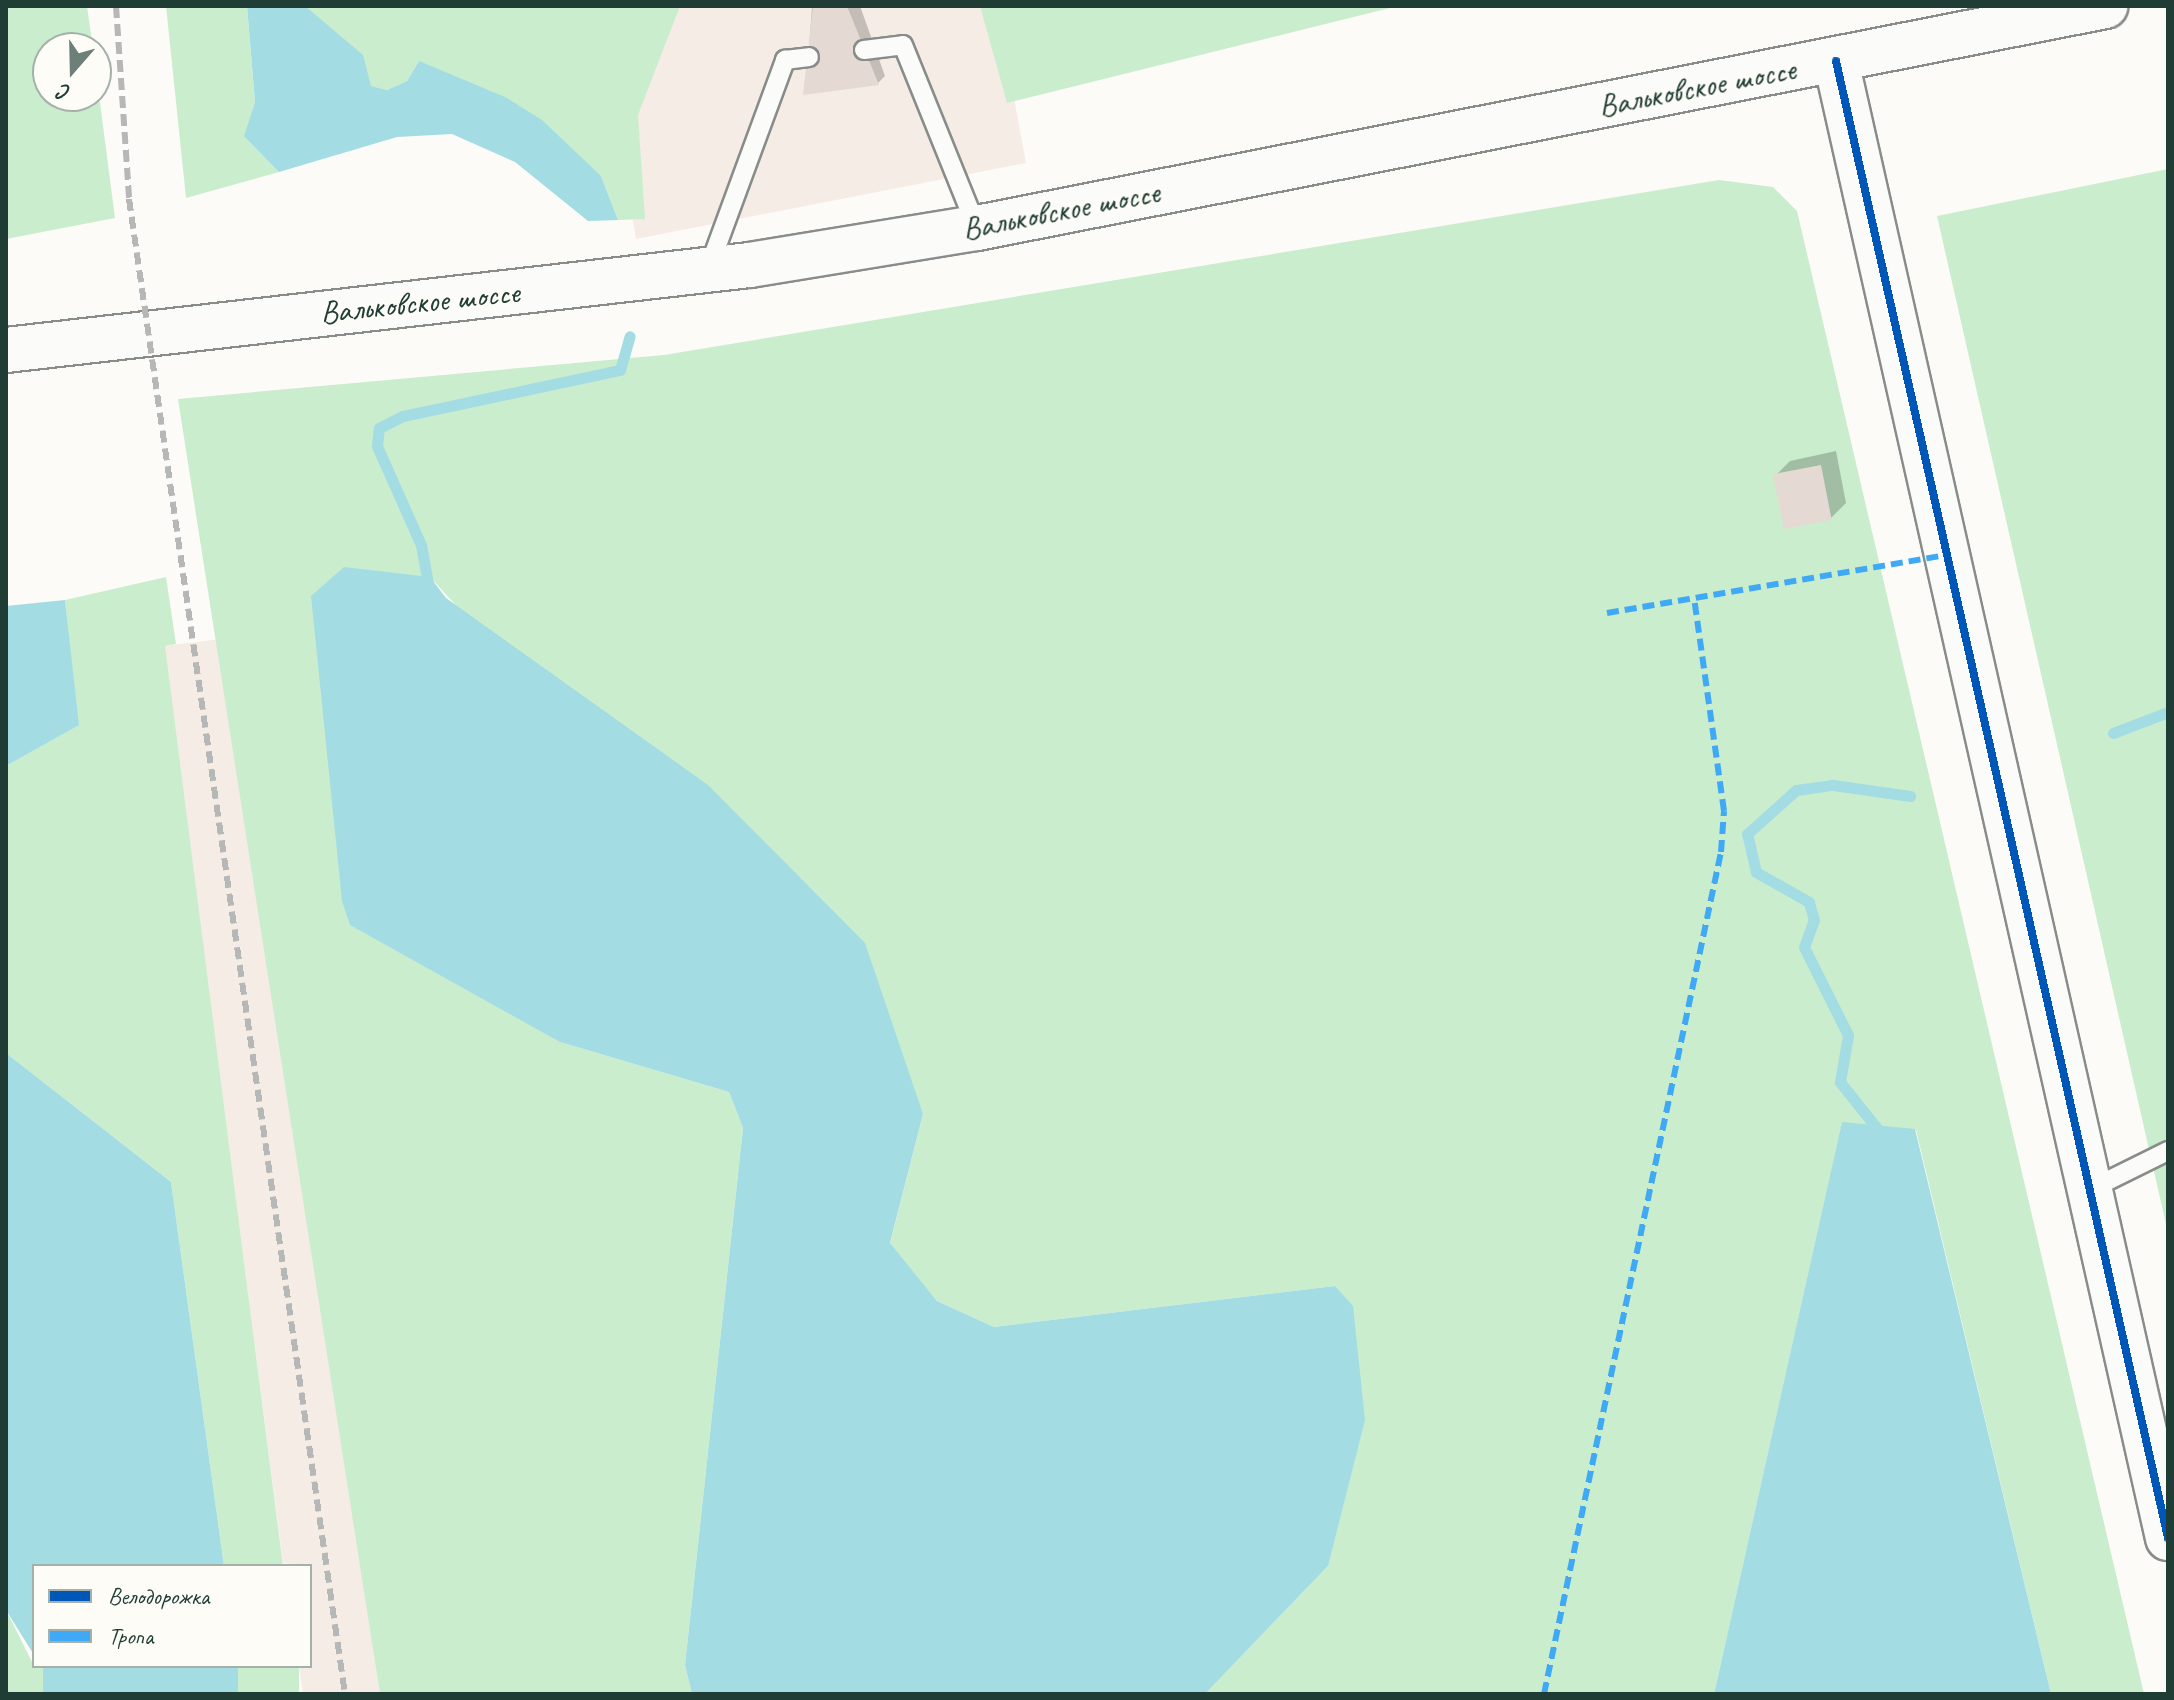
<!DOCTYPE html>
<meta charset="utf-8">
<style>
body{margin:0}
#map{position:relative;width:2174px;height:1700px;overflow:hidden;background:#fcfbf8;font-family:Caveat,sans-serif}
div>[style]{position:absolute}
.built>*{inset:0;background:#f5ece5}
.green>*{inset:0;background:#caedce;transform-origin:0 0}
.water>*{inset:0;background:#a4dce4;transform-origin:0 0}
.shadow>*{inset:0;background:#0003}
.stream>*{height:11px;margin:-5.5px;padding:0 5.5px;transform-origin:5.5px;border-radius:5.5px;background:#a4dce4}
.building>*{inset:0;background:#e4dad3;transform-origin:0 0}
.roads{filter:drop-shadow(2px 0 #888d8a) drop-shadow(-2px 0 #888d8a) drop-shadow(0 2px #888d8a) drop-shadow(0 -2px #888d8a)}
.service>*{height:18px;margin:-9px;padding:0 9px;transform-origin:9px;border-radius:9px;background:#fbfbf9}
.tertiary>*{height:44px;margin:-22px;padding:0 22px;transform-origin:22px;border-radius:22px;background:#fbfbf9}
.secondary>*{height:44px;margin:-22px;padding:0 22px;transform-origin:22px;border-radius:22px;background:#fbfbf9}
.rail>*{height:6px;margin-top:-3px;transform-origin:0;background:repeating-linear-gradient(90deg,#b5b8b6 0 12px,transparent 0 18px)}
.quiet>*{height:6px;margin-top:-3px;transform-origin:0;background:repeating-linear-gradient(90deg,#3fa9f5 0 12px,transparent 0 18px)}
.cycleway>*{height:8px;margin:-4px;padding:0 4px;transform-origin:4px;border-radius:4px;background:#0057b8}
span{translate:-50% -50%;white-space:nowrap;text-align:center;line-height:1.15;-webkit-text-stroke:6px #fdfcf7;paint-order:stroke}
.street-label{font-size:32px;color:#1f3d34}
.frame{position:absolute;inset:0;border:8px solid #1f3d34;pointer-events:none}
.legend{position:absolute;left:32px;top:1564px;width:280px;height:104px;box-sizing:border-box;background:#fdfcf7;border:2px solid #a4b0a9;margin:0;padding:10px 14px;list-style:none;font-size:24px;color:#1f3d34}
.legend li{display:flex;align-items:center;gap:16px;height:40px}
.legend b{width:40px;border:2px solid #a4b0a9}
.north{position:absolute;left:32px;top:32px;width:80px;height:80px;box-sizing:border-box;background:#fdfcf7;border:2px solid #a4b0a9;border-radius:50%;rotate:200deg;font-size:22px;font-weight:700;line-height:32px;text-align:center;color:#1f3d34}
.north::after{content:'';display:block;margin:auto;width:28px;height:36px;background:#6c8079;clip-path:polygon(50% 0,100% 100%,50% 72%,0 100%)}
</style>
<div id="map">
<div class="built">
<i style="clip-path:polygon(655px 6px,997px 6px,1026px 163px,636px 239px,616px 121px)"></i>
<i style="clip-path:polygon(221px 639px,380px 1694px,303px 1694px,299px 1666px,310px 1666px,310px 1566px,283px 1563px,164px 646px)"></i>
</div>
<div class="green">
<i style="clip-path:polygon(6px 6px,87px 6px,93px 48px,48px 48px,48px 96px,96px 96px,96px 72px,115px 218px,6px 239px)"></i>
<i style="clip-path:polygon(166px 6px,247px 6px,255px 102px,245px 136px,279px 172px,186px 198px)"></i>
<i style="clip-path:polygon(680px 6px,638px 115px,645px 219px,618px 220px,601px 176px,419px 61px,407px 81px,387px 90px,370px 86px,305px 7px)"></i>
<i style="clip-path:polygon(980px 6px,1398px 6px,1007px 103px)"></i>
<i style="clip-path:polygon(2168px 169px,2168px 1233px,1937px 216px)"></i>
<i style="clip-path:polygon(1719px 180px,1773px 187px,1797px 211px,2144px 1694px,2051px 1694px,1916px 1130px,1842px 1123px,1714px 1694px,1205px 1694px,1328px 1566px,1335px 1286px,994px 1327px,937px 1301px,890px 1244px,923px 1114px,430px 577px,560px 1042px,729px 1092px,743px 1128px,685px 1665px,692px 1694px,380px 1694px,178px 399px,664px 355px)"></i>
<i style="clip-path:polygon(166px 577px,176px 644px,165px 646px,283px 1566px,224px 1566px,171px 1182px,6px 1053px,6px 766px,78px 725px,65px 600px)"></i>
<i style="clip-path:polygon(6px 1610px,34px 1666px,43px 1666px,66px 1694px,6px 1694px)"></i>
<i style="left:238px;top:1666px;width:61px;height:28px"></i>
</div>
<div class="water">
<i style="clip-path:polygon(247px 6px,305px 6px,363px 55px,371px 86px,387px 90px,407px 81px,419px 61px,505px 97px,542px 120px,601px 176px,618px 220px,588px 221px,515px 162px,452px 134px,397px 137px,279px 172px,244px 136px,255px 102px)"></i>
<i style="clip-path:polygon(344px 567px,430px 577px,446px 598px,708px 785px,865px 943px,923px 1114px,890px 1243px,937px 1301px,994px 1327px,1335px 1286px,1353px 1306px,1365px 1420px,1328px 1566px,1205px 1694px,692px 1694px,685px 1665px,743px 1128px,729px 1092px,560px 1042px,350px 925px,342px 901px,311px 596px)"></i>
<i style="clip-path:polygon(65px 600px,79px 725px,6px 766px,6px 606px)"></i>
<i style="clip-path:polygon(6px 1053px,171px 1182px,224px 1566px,34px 1566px,34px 1655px,6px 1610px)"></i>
<i style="clip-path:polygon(1842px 1122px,1915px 1129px,2051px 1694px,1714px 1694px)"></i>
<i style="left:43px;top:1666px;width:195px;height:36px"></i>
</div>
<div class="shadow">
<i style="clip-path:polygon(812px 6px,860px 6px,885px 76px,878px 83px,806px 93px)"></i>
<i style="clip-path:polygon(1836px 451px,1846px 503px,1831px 518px,1775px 476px,1790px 461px)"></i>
</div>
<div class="stream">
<i style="left:429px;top:589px;width:45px;rotate:-100.3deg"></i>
<i style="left:421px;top:545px;width:108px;rotate:-114deg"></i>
<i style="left:377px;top:446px;width:18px;rotate:-84deg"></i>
<i style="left:379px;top:428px;width:27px;rotate:-27deg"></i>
<i style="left:403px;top:416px;width:222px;rotate:-12deg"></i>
<i style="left:620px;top:370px;width:35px;rotate:-74deg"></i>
<i style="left:2113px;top:733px;width:59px;rotate:-20.9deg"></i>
<i style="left:1883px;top:1136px;width:69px;rotate:-128.5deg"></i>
<i style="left:1840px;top:1082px;width:48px;rotate:-80.3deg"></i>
<i style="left:1848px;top:1035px;width:98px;rotate:-116.6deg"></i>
<i style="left:1804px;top:947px;width:29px;rotate:-70deg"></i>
<i style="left:1814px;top:920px;width:19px;rotate:-106deg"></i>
<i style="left:1809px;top:902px;width:61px;rotate:-150.5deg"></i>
<i style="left:1756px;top:872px;width:39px;rotate:-103deg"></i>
<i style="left:1747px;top:834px;width:66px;rotate:-41.9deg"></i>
<i style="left:1796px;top:790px;width:37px;rotate:-8deg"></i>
<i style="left:1833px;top:785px;width:78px;rotate:8.1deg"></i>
</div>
<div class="building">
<i style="clip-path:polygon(813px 6px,847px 6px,879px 85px,803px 95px)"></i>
<i style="left:1821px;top:465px;width:56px;height:49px;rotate:79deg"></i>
</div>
<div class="roads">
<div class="service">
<i style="left:864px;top:50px;width:39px;rotate:-7deg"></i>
<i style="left:903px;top:45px;width:197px;rotate:68deg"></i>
<i style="left:709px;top:267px;width:221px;rotate:-69.8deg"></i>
<i style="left:785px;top:60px;width:24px;rotate:-7deg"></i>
<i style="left:2089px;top:1190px;width:88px;rotate:-26.3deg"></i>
</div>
<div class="tertiary">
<i style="left:1836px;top:61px;width:1514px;rotate:77.33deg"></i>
</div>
<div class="secondary">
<i style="left:6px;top:350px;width:749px;rotate:-6.52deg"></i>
<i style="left:750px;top:265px;width:230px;rotate:-9.3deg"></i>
<i style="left:977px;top:228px;width:1150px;rotate:-11.13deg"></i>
</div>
</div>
<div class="rail">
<i style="left:116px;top:6px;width:193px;rotate:86.1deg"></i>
<i style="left:129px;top:199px;width:1511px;rotate:81.78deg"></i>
</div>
<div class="quiet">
<i style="left:1607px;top:613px;width:345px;rotate:-9.7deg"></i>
<i style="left:1544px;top:1694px;width:860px;rotate:-78.13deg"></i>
<i style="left:1721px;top:852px;width:41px;rotate:-85.8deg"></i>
<i style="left:1724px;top:811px;width:215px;rotate:-98deg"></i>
</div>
<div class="cycleway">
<i style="left:1836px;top:61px;width:1514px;rotate:77.33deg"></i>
</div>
<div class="street-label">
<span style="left:1697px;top:88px;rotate:-11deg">Вальковское шоссе</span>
<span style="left:1061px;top:211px;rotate:-11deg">Вальковское шоссе</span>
<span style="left:420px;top:303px;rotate:-6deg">Вальковское шоссе</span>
</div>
<div class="frame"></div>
<ul class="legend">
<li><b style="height:10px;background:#0057b8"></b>Велодорожка</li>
<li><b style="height:10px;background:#3fa9f5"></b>Тропа</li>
</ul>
<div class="north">С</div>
</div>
